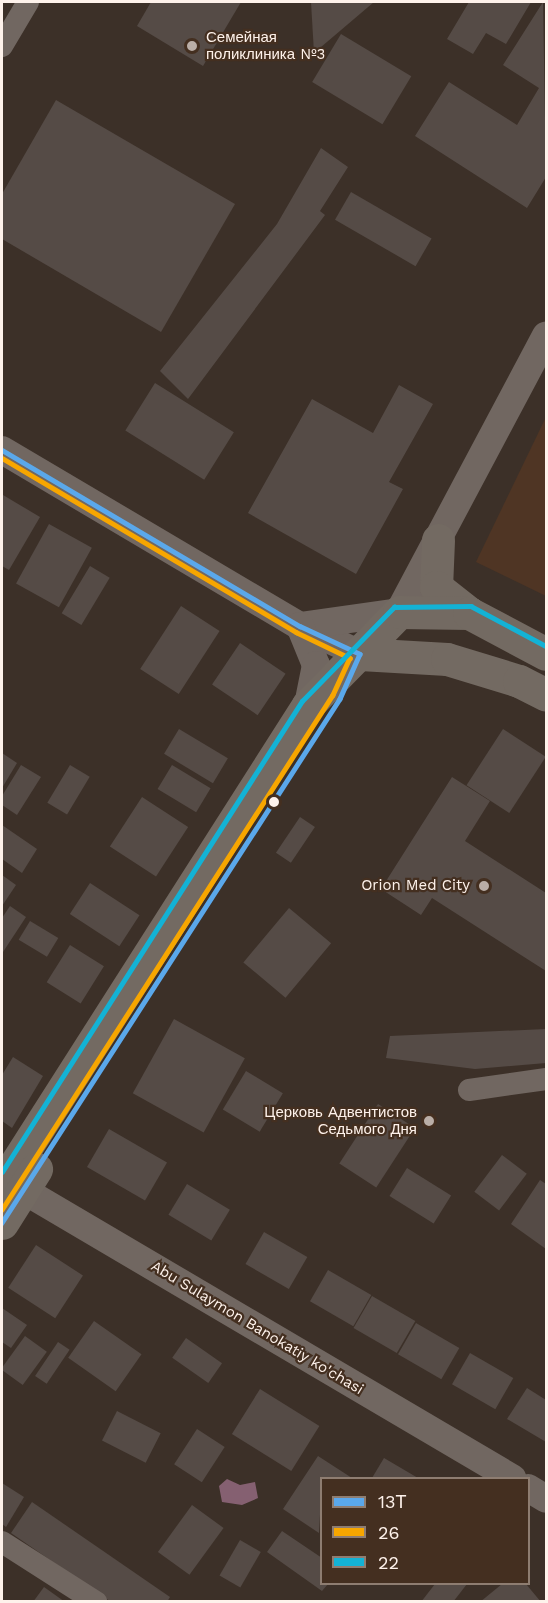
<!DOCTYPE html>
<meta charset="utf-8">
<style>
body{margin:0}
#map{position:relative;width:548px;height:1603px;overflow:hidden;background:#3c3028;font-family:"Work Sans",sans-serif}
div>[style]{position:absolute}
.built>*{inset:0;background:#4f3524}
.water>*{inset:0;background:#856071}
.building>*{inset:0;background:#554b46;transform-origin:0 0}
.minor>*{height:22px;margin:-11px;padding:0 11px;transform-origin:11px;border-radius:11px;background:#716761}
.tertiary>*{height:28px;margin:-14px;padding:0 14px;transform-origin:14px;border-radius:14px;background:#716761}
.secondary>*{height:33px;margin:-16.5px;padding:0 16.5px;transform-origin:16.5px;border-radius:16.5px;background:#736a62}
.bus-1>*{height:4.5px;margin:-2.25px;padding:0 2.25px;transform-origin:2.25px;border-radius:2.25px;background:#5aa8eb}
.bus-2>*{height:4.5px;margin:-2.25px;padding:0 2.25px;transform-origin:2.25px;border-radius:2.25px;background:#f7a600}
.bus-3>*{height:4.5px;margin:-2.25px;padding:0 2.25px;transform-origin:2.25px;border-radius:2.25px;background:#13b2d5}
.dots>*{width:16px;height:16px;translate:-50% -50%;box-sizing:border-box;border:3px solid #442f20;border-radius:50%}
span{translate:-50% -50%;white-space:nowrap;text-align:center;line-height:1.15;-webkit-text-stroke:4.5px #442f20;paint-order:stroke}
.poi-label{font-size:15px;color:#fef2eb}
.left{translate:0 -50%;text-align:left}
.right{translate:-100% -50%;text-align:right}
.street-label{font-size:15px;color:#fef2eb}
.frame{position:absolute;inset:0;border:3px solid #fef2eb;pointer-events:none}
.legend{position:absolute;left:320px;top:1477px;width:210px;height:108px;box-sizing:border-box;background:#442f20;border:2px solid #8e7d71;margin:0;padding:8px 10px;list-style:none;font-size:18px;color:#fef2eb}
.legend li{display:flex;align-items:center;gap:12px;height:30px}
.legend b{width:30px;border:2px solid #8e7d71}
</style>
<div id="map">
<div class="built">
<i style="clip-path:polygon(546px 417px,546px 596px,476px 562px)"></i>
</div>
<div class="water">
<i style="clip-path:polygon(227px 1479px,240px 1485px,255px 1482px,258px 1498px,242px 1505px,222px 1502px,219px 1486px)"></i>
</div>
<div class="building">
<i style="clip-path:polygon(151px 2px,241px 2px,203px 66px,137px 26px)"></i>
<i style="clip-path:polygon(311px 2px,374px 2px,314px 53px)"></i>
<i style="clip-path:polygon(469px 2px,531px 2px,506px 44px,486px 33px,473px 54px,447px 39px)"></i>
<i style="clip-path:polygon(543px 2px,546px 177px,527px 208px,415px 136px,449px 82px,517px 125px,539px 88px,503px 65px)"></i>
<i style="left:341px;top:34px;width:82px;height:56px;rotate:31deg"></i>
<i style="clip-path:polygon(56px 100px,235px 204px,161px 332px,2px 239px,2px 194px)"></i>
<i style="clip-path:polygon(321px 148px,348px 167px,320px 211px,325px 215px,188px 399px,160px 371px,277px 224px)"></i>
<i style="left:351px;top:192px;width:93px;height:32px;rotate:30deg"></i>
<i style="left:155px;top:383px;width:93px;height:56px;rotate:32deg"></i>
<i style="clip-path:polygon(399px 385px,433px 404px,389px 482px,403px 489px,356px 574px,248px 513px,312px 399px,373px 433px)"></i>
<i style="clip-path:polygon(3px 495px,40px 517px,9px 570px,2px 566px)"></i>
<i style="left:49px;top:524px;width:49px;height:68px;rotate:29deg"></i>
<i style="left:90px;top:566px;width:23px;height:55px;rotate:31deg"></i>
<i style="left:181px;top:606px;width:46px;height:75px;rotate:33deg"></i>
<i style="left:240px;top:643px;width:55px;height:50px;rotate:34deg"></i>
<i style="left:179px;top:729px;width:57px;height:29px;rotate:31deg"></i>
<i style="left:503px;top:729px;width:51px;height:67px;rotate:33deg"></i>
<i style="clip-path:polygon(2px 753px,17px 763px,2px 788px)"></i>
<i style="clip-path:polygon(21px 765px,41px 777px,17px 815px,2px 805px,2px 796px)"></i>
<i style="left:70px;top:765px;width:23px;height:44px;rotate:31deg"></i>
<i style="left:172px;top:765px;width:45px;height:28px;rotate:31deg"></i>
<i style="clip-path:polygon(452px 777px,490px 801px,465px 841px,546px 893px,546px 971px,432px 898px,421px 915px,381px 889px)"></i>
<i style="left:142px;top:797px;width:55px;height:59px;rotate:33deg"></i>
<i style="left:300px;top:817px;width:18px;height:43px;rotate:34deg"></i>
<i style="clip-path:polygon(2px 825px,37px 849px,22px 873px,2px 859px)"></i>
<i style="clip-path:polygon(2px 875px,16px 885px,2px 906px)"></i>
<i style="left:90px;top:883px;width:59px;height:37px;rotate:33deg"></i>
<i style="clip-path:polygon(10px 906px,26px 917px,3px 952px,2px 918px)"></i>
<i style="left:289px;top:908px;width:55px;height:71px;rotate:40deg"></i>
<i style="left:30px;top:921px;width:33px;height:22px;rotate:31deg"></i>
<i style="left:70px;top:945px;width:40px;height:44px;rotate:32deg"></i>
<i style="left:174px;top:1019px;width:81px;height:85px;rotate:29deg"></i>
<i style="clip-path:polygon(546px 1029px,546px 1063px,475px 1069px,386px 1058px,390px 1036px)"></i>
<i style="clip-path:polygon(13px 1057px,43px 1076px,12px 1128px,2px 1121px,2px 1075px)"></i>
<i style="left:246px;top:1071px;width:43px;height:45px;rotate:31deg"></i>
<i style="left:378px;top:1104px;width:44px;height:71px;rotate:33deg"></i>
<i style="left:109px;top:1129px;width:67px;height:44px;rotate:30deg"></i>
<i style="left:502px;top:1155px;width:31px;height:46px;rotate:37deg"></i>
<i style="left:407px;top:1168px;width:52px;height:33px;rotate:32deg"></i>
<i style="clip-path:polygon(540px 1180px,546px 1184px,546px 1249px,511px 1224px)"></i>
<i style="left:187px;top:1184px;width:50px;height:36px;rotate:31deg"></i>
<i style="left:264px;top:1232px;width:50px;height:37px;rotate:30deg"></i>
<i style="left:36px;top:1245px;width:56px;height:51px;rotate:33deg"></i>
<i style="left:328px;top:1270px;width:50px;height:36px;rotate:30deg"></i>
<i style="left:372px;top:1296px;width:50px;height:37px;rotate:30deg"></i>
<i style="clip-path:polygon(2px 1308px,27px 1325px,11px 1348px,2px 1342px)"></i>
<i style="left:94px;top:1321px;width:58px;height:45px;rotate:35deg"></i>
<i style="left:416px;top:1323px;width:50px;height:36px;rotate:30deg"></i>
<i style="left:25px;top:1336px;width:27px;height:41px;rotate:36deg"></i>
<i style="left:186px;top:1338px;width:44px;height:24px;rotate:35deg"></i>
<i style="left:58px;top:1342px;width:14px;height:41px;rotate:34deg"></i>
<i style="left:470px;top:1353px;width:50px;height:36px;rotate:30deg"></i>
<i style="clip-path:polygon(527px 1388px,546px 1400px,546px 1442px,507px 1419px)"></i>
<i style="left:260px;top:1389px;width:70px;height:53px;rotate:32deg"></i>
<i style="left:117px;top:1411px;width:49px;height:33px;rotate:27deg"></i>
<i style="left:197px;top:1429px;width:33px;height:42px;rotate:33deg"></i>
<i style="clip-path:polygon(318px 1456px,352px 1478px,322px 1478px,319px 1533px,283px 1509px)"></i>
<i style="clip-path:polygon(384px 1458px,418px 1478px,372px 1478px)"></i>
<i style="clip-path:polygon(2px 1483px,24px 1497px,6px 1527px,2px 1524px)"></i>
<i style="clip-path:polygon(32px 1502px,170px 1597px,167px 1602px,111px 1602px,11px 1533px)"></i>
<i style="left:192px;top:1505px;width:39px;height:58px;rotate:36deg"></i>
<i style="clip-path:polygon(282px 1531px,322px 1558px,322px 1584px,328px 1584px,322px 1591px,267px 1552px)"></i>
<i style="left:240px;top:1540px;width:24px;height:41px;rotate:30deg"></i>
<i style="clip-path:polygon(435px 1584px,467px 1584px,453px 1602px,421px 1602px)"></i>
<i style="clip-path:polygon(502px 1584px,526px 1584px,541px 1602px,480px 1602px)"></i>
<i style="clip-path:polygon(44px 1587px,65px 1602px,33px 1602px)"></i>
</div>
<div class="minor">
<i style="left:2px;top:46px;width:51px;rotate:-59.4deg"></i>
<i style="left:469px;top:1090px;width:78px;rotate:-8.1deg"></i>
<i style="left:2px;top:1542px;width:112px;rotate:32.6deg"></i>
</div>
<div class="tertiary">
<i style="left:2px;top:450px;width:346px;rotate:30.6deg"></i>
<i style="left:300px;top:626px;width:66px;rotate:25deg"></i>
<i style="left:300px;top:626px;width:100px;rotate:-8deg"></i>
<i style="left:399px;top:612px;width:313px;rotate:-62deg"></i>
<i style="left:300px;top:626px;width:42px;rotate:67.7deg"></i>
<i style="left:316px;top:665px;width:41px;rotate:101.3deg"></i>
<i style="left:23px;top:1190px;width:568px;rotate:30.5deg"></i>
<i style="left:528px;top:1488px;width:21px;rotate:31deg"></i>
</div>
<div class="secondary">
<i style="left:438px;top:540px;width:47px;rotate:92.4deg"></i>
<i style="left:436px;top:587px;width:42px;rotate:38.2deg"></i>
<i style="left:360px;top:654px;width:87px;rotate:3.3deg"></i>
<i style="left:447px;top:659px;width:75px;rotate:17deg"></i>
<i style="left:519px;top:681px;width:30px;rotate:27deg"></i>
<i style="left:2px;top:1185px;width:569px;rotate:-57.48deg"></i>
<i style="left:308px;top:705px;width:130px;rotate:-45.6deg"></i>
<i style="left:399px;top:612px;width:70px;rotate:0.8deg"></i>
<i style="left:469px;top:613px;width:87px;rotate:28deg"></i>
<i style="left:2px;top:1223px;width:64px;rotate:-57.8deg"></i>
</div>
<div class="bus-1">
<i style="left:2px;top:450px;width:346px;rotate:30.6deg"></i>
<i style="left:300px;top:626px;width:66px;rotate:25deg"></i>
<i style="left:360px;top:654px;width:49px;rotate:114deg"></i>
<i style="left:340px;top:699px;width:624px;rotate:122.82deg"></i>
</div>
<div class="bus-2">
<i style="left:2px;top:458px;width:342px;rotate:30.6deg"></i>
<i style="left:296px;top:632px;width:60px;rotate:25.7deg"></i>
<i style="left:350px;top:658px;width:41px;rotate:114.7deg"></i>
<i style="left:333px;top:695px;width:612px;rotate:122.73deg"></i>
</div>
<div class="bus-3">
<i style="left:2px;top:1172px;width:558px;rotate:-57.51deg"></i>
<i style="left:302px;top:701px;width:132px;rotate:-45.6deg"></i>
<i style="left:394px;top:607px;width:77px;rotate:-0.7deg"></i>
<i style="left:471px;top:606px;width:85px;rotate:28.1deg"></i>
</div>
<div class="dots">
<i style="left:192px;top:46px;background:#baaea7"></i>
<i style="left:274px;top:802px;background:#fef2eb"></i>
<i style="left:484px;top:886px;background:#baaea7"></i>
<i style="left:429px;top:1121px;background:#baaea7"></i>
</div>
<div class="poi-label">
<span class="left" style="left:206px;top:46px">Семейная<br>поликлиника №3</span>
<span class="right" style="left:470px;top:886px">Orion Med City</span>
<span class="right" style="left:417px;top:1121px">Церковь Адвентистов<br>Седьмого Дня</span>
</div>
<div class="street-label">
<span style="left:257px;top:1328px;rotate:31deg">Abu Sulaymon Banokatiy ko'chasi</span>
</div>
<div class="frame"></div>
<ul class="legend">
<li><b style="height:8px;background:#5aa8eb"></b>13Т</li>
<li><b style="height:8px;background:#f7a600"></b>26</li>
<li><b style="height:8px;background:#13b2d5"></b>22</li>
</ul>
</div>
